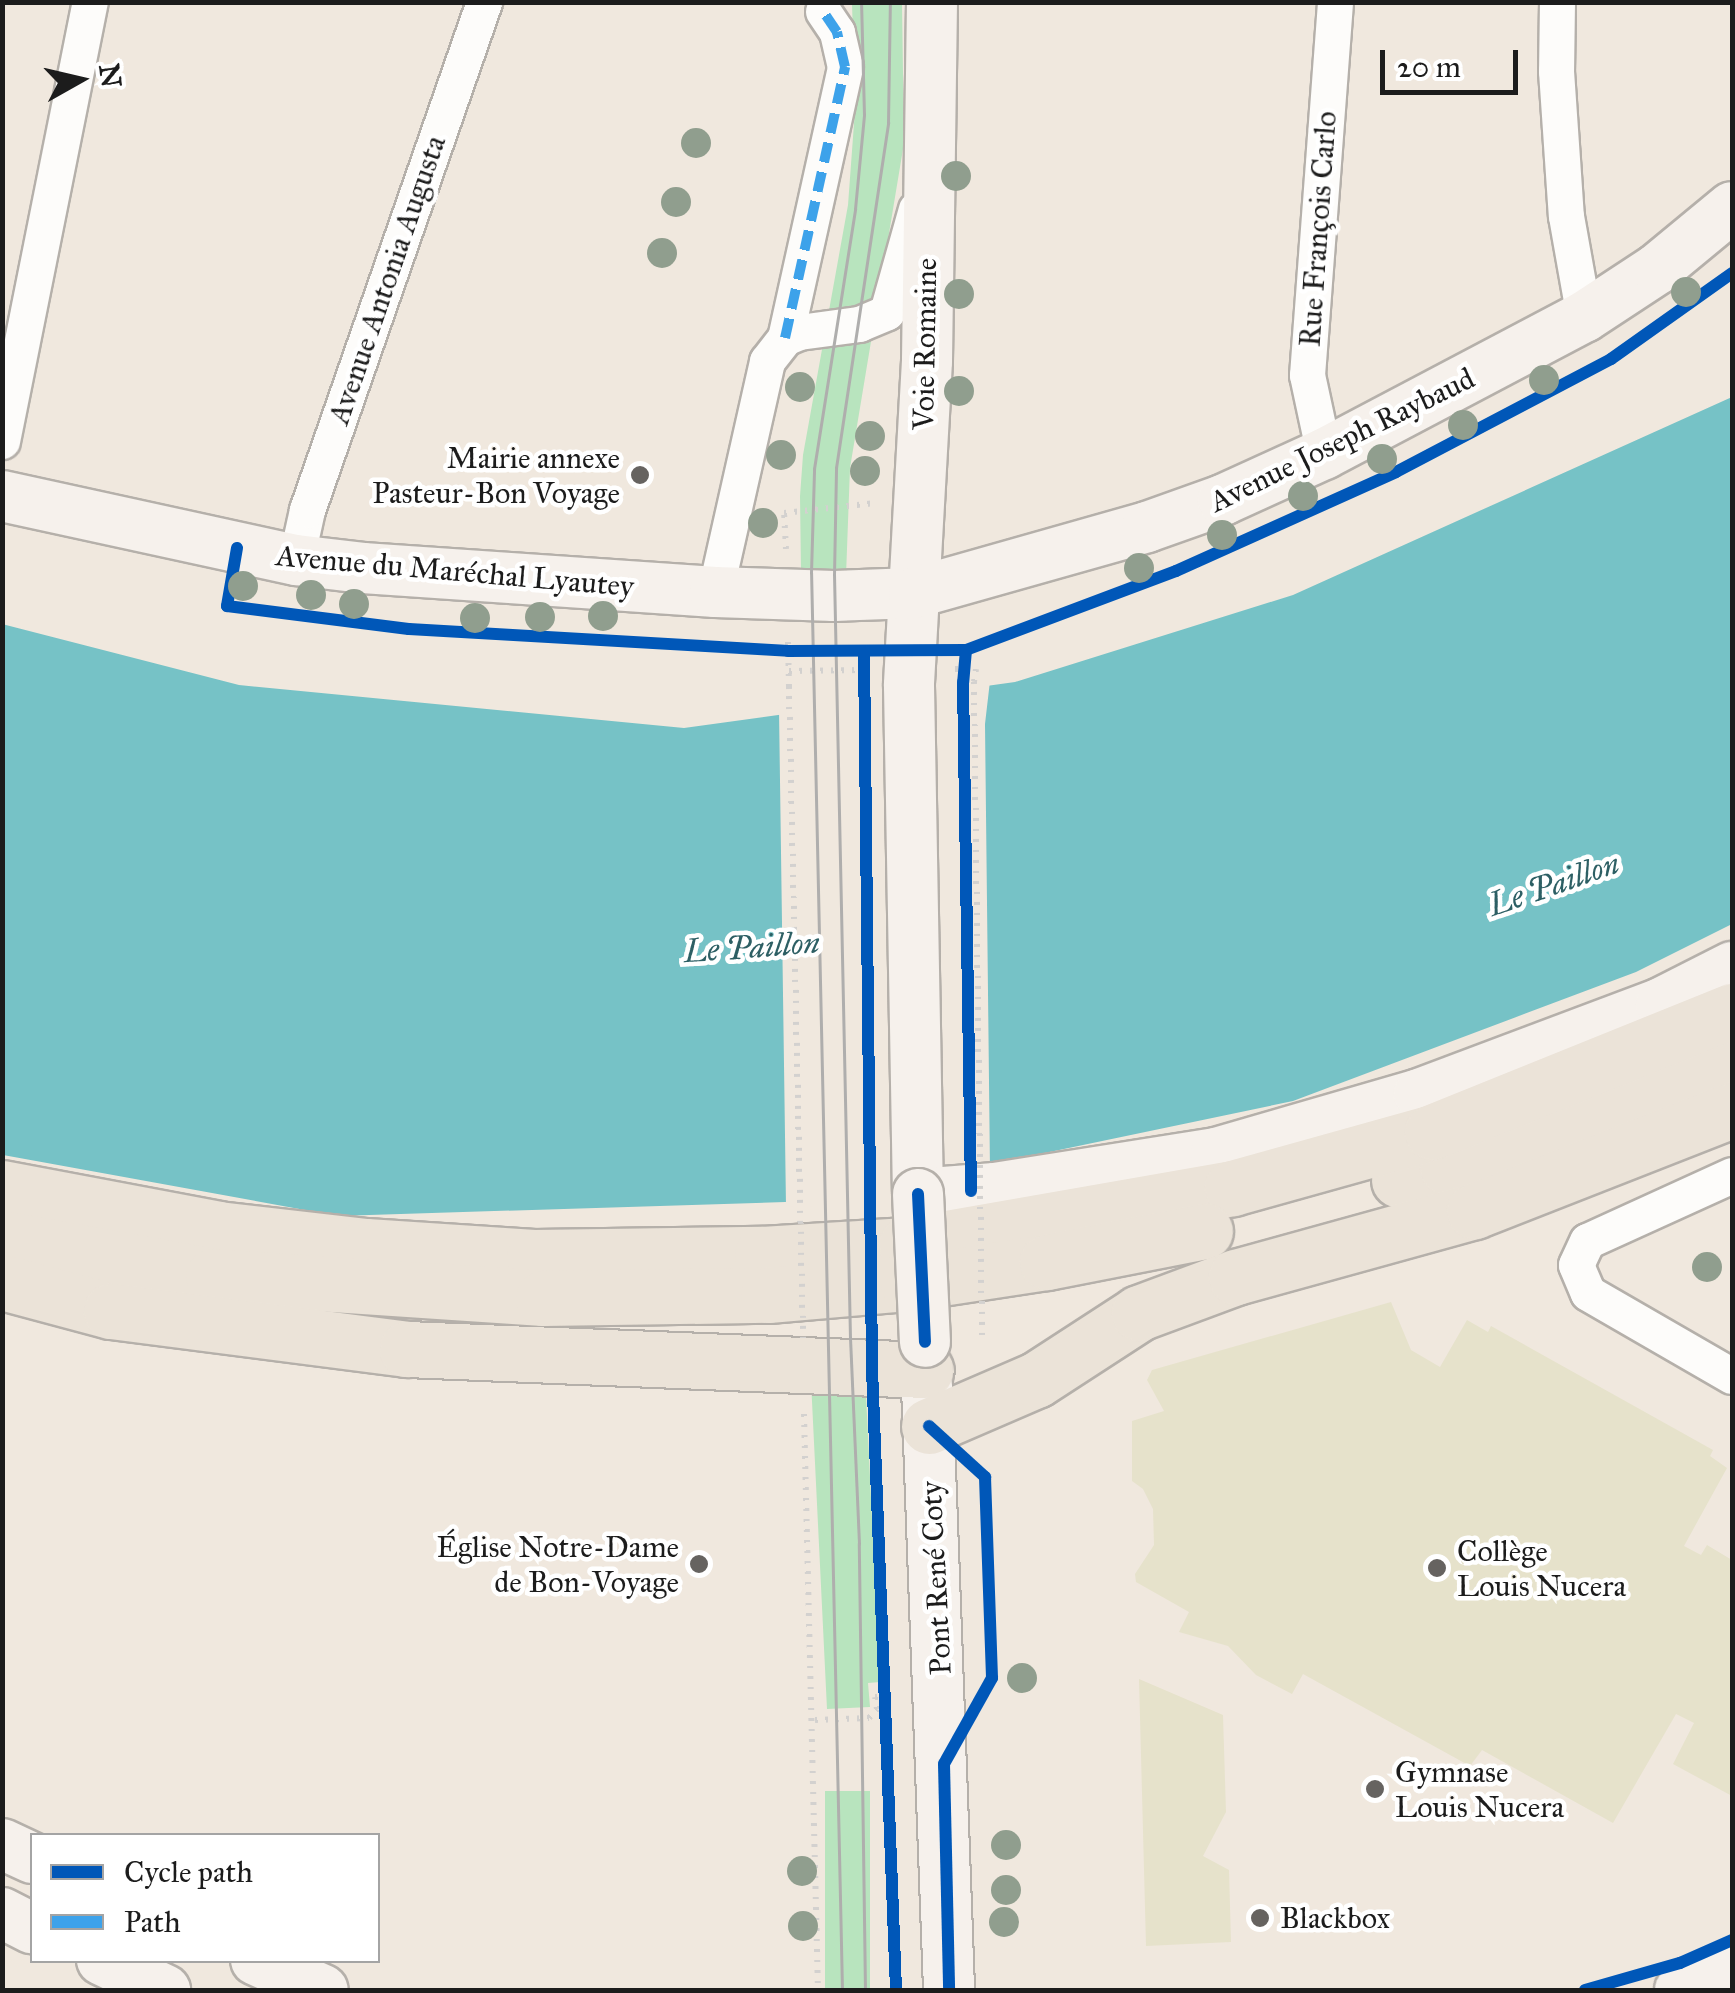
<!DOCTYPE html>
<meta charset="utf-8">
<style>
body{margin:0}
#map{position:relative;width:1735px;height:1993px;overflow:hidden;background:#f0e8de;font-family:"IM FELL Great Primer",serif}
div>[style]{position:absolute}
.built>*{inset:0;background:#e6e2cb}
.green>*{inset:0;background:#b8e4be;transform-origin:0 0}
.water>*{inset:0;background:#76c2c6}
.pier>*{inset:0;background:#f0e8de}
.path>*{height:6px;margin-top:-3px;transform-origin:0;background:repeating-linear-gradient(90deg,#d3d1cf 0 2.5px,transparent 0 10.5px)}
.roads{filter:drop-shadow(2px 0 #b5b0aa) drop-shadow(-2px 0 #b5b0aa) drop-shadow(0 2px #b5b0aa) drop-shadow(0 -2px #b5b0aa)}
.street>*{height:35px;margin:-17.5px;padding:0 17.5px;transform-origin:17.5px;border-radius:17.5px;background:#fdfcfa}
.secondary>*{height:50px;margin:-25px;padding:0 25px;transform-origin:25px;border-radius:25px;background:#f6f1ec}
.primary>*{height:55px;margin:-27.5px;padding:0 27.5px;transform-origin:27.5px;border-radius:27.5px;background:#ebe3d8}
.tram>*{height:2.5px;margin:-1.25px;padding:0 1.25px;transform-origin:1.25px;border-radius:1.25px;background:#afaead}
.path-bridge>*{height:6px;margin-top:-3px;transform-origin:0;background:repeating-linear-gradient(90deg,#d3d1cf 0 2.5px,transparent 0 10.5px)}
.bridges{filter:drop-shadow(2px 0 #b5b0aa) drop-shadow(-2px 0 #b5b0aa) drop-shadow(0 2px #b5b0aa) drop-shadow(0 -2px #b5b0aa)}
.secondary-bridge>*{height:50px;margin:-25px;padding:0 25px;transform-origin:25px;border-radius:25px;background:#f6f1ec}
.quiet>*{height:10px;margin-top:-5px;transform-origin:0;background:repeating-linear-gradient(90deg,#3da2ea 0 20px,transparent 0 30px)}
.cycleway>*{height:12px;margin:-6px;padding:0 6px;transform-origin:6px;border-radius:6px;background:#0057b8}
.trees>*{width:30px;height:30px;margin:-15px;border-radius:50%;background:#909e8e}
.dots>*{width:28px;height:28px;translate:-50% -50%;box-sizing:border-box;border:5px solid #fff;border-radius:50%}
span{translate:-50% -50%;white-space:nowrap;text-align:center;line-height:1.15;-webkit-text-stroke:9px #fff;paint-order:stroke}
.street-label{font-size:30px;color:#1c1c1c}
.poi-label{font-size:30px;color:#1c1c1c}
.right{translate:-100% -50%;text-align:right}
.left{translate:0 -50%;text-align:left}
.water-label{font-size:32px;color:#2d5f64;font-style:italic}
.frame{position:absolute;inset:0;border:5px solid #1c1c1c;pointer-events:none}
.legend{position:absolute;left:30px;top:1833px;width:350px;height:130px;box-sizing:border-box;background:#fff;border:2px solid #a4a4a4;margin:0;padding:12px 18px;list-style:none;font-size:30px;color:#1c1c1c}
.legend li{display:flex;align-items:center;gap:20px;height:50px}
.legend b{width:50px;border:2px solid #a4a4a4}
.north{position:absolute;left:30px;top:30px;width:100px;height:100px;-webkit-text-stroke:8px #fff;paint-order:stroke;rotate:82deg;font-size:28px;font-weight:700;line-height:40px;text-align:center;color:#1c1c1c}
.north::after{content:'';display:block;margin:auto;width:35px;height:45px;background:#1c1c1c;clip-path:polygon(50% 0,100% 100%,50% 72%,0 100%)}
.scale{position:absolute;left:1380px;top:50px;width:138px;height:45px;box-sizing:border-box;border:5px solid #1c1c1c;border-top:0;padding-left:12px;font-size:30px;line-height:35px;white-space:nowrap;color:#1c1c1c;-webkit-text-stroke:8px #fff;paint-order:stroke}
</style>
<div id="map">
<div class="built">
<i style="clip-path:polygon(1391px 1302px,1411px 1350px,1440px 1367px,1467px 1320px,1488px 1332px,1491px 1326px,1713px 1450px,1710px 1456px,1727px 1468px,1684px 1546px,1701px 1555px,1707px 1545px,1732px 1560px,1732px 1796px,1673px 1764px,1694px 1723px,1676px 1714px,1613px 1823px,1482px 1750px,1470px 1766px,1303px 1674px,1292px 1694px,1256px 1675px,1228px 1646px,1179px 1632px,1189px 1612px,1136px 1582px,1135px 1574px,1154px 1545px,1153px 1509px,1143px 1489px,1132px 1481px,1132px 1421px,1164px 1411px,1147px 1380px,1152px 1370px)"></i>
<i style="clip-path:polygon(1139px 1679px,1223px 1715px,1226px 1812px,1203px 1856px,1229px 1870px,1231px 1942px,1146px 1946px)"></i>
</div>
<div class="green">
<i style="clip-path:polygon(852px 3px,902px 3px,904px 143px,850px 468px,846px 576px,801px 573px,800px 496px,803px 455px,848px 205px,855px 110px)"></i>
<i style="clip-path:polygon(811px 1381px,866px 1395px,880px 1682px,868px 1683px,870px 1707px,827px 1709px)"></i>
<i style="left:870px;top:1791px;width:199px;height:45px;rotate:90deg"></i>
</div>
<div class="water">
<i style="clip-path:polygon(1732px 397px,1732px 924px,1636px 972px,1293px 1101px,816px 1201px,338px 1216px,3px 1155px,2px 624px,239px 685px,684px 728px,1015px 682px,1293px 595px)"></i>
</div>
<div class="pier">
<i style="clip-path:polygon(990px 681px,985px 724px,990px 1170px,817px 1206px,786px 1207px,779px 710px)"></i>
</div>
<div class="path">
<i style="left:786px;top:549px;width:36px;rotate:-93deg"></i>
<i style="left:784px;top:513px;width:92px;rotate:-6.3deg"></i>
<i style="left:788px;top:642px;width:44px;rotate:88.7deg"></i>
<i style="left:955px;top:669px;width:21px"></i>
<i style="left:976px;top:669px;width:13px;rotate:99deg"></i>
<i style="left:789px;top:671px;width:74px;rotate:-0.8deg"></i>
<i style="left:804px;top:1414px;width:576px;rotate:88.61deg"></i>
<i style="left:815px;top:1720px;width:54px;rotate:-2.1deg"></i>
<i style="left:869px;top:1718px;width:12px;rotate:-48deg"></i>
<i style="left:877px;top:1709px;width:12px;rotate:-99deg"></i>
<i style="left:875px;top:1697px;width:18px;rotate:-3deg"></i>
</div>
<div class="roads">
<div class="street">
<i style="left:1557px;top:2px;width:69px;rotate:90.8deg"></i>
<i style="left:1556px;top:71px;width:145px;rotate:86.1deg"></i>
<i style="left:1566px;top:216px;width:103px;rotate:79.9deg"></i>
<i style="left:785px;top:338px;width:278px;rotate:-77.5deg"></i>
<i style="left:845px;top:67px;width:36px;rotate:-103deg"></i>
<i style="left:837px;top:32px;width:25px;rotate:-124deg"></i>
<i style="left:2px;top:441px;width:448px;rotate:-78.7deg"></i>
<i style="left:1324px;top:454px;width:81px;rotate:-102.1deg"></i>
<i style="left:1307px;top:375px;width:374px;rotate:-85.7deg"></i>
<i style="left:296px;top:560px;width:51px;rotate:-77.6deg"></i>
<i style="left:307px;top:510px;width:538px;rotate:-70.79deg"></i>
<i style="left:715px;top:592px;width:237px;rotate:-77.3deg"></i>
<i style="left:767px;top:361px;width:29px;rotate:-52deg"></i>
<i style="left:785px;top:338px;width:15px;rotate:-23deg"></i>
<i style="left:799px;top:332px;width:61px;rotate:-7.6deg"></i>
<i style="left:859px;top:324px;width:30px;rotate:-23deg"></i>
<i style="left:887px;top:312px;width:107px;rotate:-74.3deg"></i>
<i style="left:1732px;top:1175px;width:159px;rotate:155.5deg"></i>
<i style="left:1587px;top:1241px;width:26px;rotate:115deg"></i>
<i style="left:1576px;top:1265px;width:30px;rotate:67deg"></i>
<i style="left:1588px;top:1293px;width:166px;rotate:30deg"></i>
</div>
<div class="secondary">
<i style="left:932px;top:2px;width:359px;rotate:90.8deg"></i>
<i style="left:927px;top:361px;width:325px;rotate:93.2deg"></i>
<i style="left:909px;top:686px;width:508px;rotate:88.99deg"></i>
<i style="left:918px;top:1194px;width:77px;rotate:-4.5deg"></i>
<i style="left:995px;top:1188px;width:224px;rotate:-9deg"></i>
<i style="left:1216px;top:1153px;width:211px;rotate:-16.2deg"></i>
<i style="left:1419px;top:1094px;width:259px;rotate:-20.6deg"></i>
<i style="left:1661px;top:1003px;width:80px;rotate:-26.9deg"></i>
<i style="left:2px;top:496px;width:301px;rotate:12.3deg"></i>
<i style="left:296px;top:560px;width:67px;rotate:6.8deg"></i>
<i style="left:363px;top:568px;width:353px;rotate:3.9deg"></i>
<i style="left:715px;top:592px;width:119px;rotate:1.9deg"></i>
<i style="left:834px;top:596px;width:80px;rotate:-2.1deg"></i>
<i style="left:914px;top:593px;width:242px;rotate:-15.8deg"></i>
<i style="left:1147px;top:527px;width:81px;rotate:-19.6deg"></i>
<i style="left:1223px;top:500px;width:111px;rotate:-24.5deg"></i>
<i style="left:1324px;top:454px;width:294px;rotate:-27.8deg"></i>
<i style="left:1584px;top:317px;width:87px;rotate:-33.3deg"></i>
<i style="left:1657px;top:269px;width:97px;rotate:-39.6deg"></i>
<i style="left:927px;top:1386px;width:604px;rotate:87.91deg"></i>
<i style="left:2px;top:1844px;width:33px;rotate:25deg"></i>
<i style="left:2px;top:1913px;width:34px;rotate:27deg"></i>
<i style="left:102px;top:1960px;width:70px;rotate:25.5deg"></i>
<i style="left:256px;top:1960px;width:73px;rotate:24.1deg"></i>
<i style="left:1680px;top:1990px;width:56px;rotate:-22.9deg"></i>
</div>
<div class="primary">
<i style="left:1399px;top:1180px;width:50px;rotate:-15.2deg"></i>
<i style="left:1447px;top:1167px;width:305px;rotate:-21.1deg"></i>
<i style="left:2px;top:1188px;width:220px;rotate:10.7deg"></i>
<i style="left:218px;top:1229px;width:149px;rotate:6.6deg"></i>
<i style="left:366px;top:1246px;width:168px;rotate:3.7deg"></i>
<i style="left:534px;top:1257px;width:228px;rotate:-0.8deg"></i>
<i style="left:762px;top:1254px;width:144px;rotate:-3.6deg"></i>
<i style="left:906px;top:1245px;width:331px;rotate:-9.9deg"></i>
<i style="left:1232px;top:1188px;width:208px;rotate:-15.6deg"></i>
<i style="left:1432px;top:1132px;width:323px;rotate:-22deg"></i>
<i style="left:2px;top:1238px;width:214px;rotate:10.2deg"></i>
<i style="left:213px;top:1276px;width:331px;rotate:3.8deg"></i>
<i style="left:543px;top:1298px;width:225px;rotate:-0.8deg"></i>
<i style="left:768px;top:1295px;width:141px;rotate:-4.9deg"></i>
<i style="left:908px;top:1283px;width:141px;rotate:-8.6deg"></i>
<i style="left:1047px;top:1262px;width:161px;rotate:-11.1deg"></i>
<i style="left:2px;top:1282px;width:113px;rotate:14.9deg"></i>
<i style="left:111px;top:1311px;width:298px;rotate:7.3deg"></i>
<i style="left:407px;top:1349px;width:519px;rotate:2.32deg"></i>
<i style="left:929px;top:1426px;width:116px;rotate:-23.3deg"></i>
<i style="left:1036px;top:1380px;width:123px;rotate:-33deg"></i>
<i style="left:1139px;top:1313px;width:103px;rotate:-20.4deg"></i>
<i style="left:1236px;top:1277px;width:247px;rotate:-15.5deg"></i>
<i style="left:1474px;top:1211px;width:277px;rotate:-21.4deg"></i>
</div>
</div>
<div class="tram">
<i style="left:842px;top:1990px;width:1417px;rotate:-91.25deg"></i>
<i style="left:811px;top:573px;width:104px;rotate:-88.3deg"></i>
<i style="left:814px;top:469px;width:263px;rotate:-81deg"></i>
<i style="left:855px;top:209px;width:94px;rotate:-84.5deg"></i>
<i style="left:864px;top:115px;width:113px;rotate:-91.5deg"></i>
<i style="left:865px;top:1990px;width:446px;rotate:-90.8deg"></i>
<i style="left:859px;top:1544px;width:206px;rotate:-92.5deg"></i>
<i style="left:850px;top:1338px;width:763px;rotate:-91.2deg"></i>
<i style="left:834px;top:575px;width:107px;rotate:-88.9deg"></i>
<i style="left:836px;top:468px;width:349px;rotate:-81.4deg"></i>
<i style="left:888px;top:123px;width:121px;rotate:-89.1deg"></i>
</div>
<div class="path-bridge">
<i style="left:974px;top:682px;width:654px;rotate:89.3deg"></i>
<i style="left:789px;top:686px;width:652px;rotate:88.77deg"></i>
</div>
<div class="bridges">
<div class="secondary-bridge">
<i style="left:918px;top:1194px;width:148px;rotate:87.3deg"></i>
</div>
</div>
<div class="quiet">
<i style="left:785px;top:338px;width:278px;rotate:-77.5deg"></i>
<i style="left:845px;top:67px;width:36px;rotate:-103deg"></i>
<i style="left:837px;top:32px;width:25px;rotate:-124deg"></i>
</div>
<div class="cycleway">
<i style="left:237px;top:548px;width:59px;rotate:99.8deg"></i>
<i style="left:227px;top:606px;width:183px;rotate:7.2deg"></i>
<i style="left:409px;top:629px;width:380px;rotate:3.3deg"></i>
<i style="left:788px;top:651px;width:178px;rotate:-0.3deg"></i>
<i style="left:966px;top:650px;width:224px;rotate:-20.6deg"></i>
<i style="left:1176px;top:571px;width:241px;rotate:-24.2deg"></i>
<i style="left:1396px;top:472px;width:243px;rotate:-27.7deg"></i>
<i style="left:1611px;top:359px;width:148px;rotate:-35.4deg"></i>
<i style="left:966px;top:650px;width:32px;rotate:95deg"></i>
<i style="left:963px;top:682px;width:509px;rotate:89.1deg"></i>
<i style="left:864px;top:651px;width:717px;rotate:89.36deg"></i>
<i style="left:872px;top:1368px;width:622px;rotate:87.79deg"></i>
<i style="left:918px;top:1194px;width:148px;rotate:87.3deg"></i>
<i style="left:929px;top:1426px;width:76px;rotate:42.3deg"></i>
<i style="left:985px;top:1477px;width:201px;rotate:88deg"></i>
<i style="left:992px;top:1678px;width:98px;rotate:119.2deg"></i>
<i style="left:944px;top:1764px;width:226px;rotate:88.7deg"></i>
<i style="left:1585px;top:1990px;width:99px;rotate:-15.9deg"></i>
<i style="left:1680px;top:1963px;width:57px;rotate:-23.9deg"></i>
</div>
<div class="trees">
<i style="left:696px;top:143px"></i>
<i style="left:956px;top:176px"></i>
<i style="left:676px;top:202px"></i>
<i style="left:662px;top:253px"></i>
<i style="left:1686px;top:292px"></i>
<i style="left:959px;top:294px"></i>
<i style="left:1544px;top:380px"></i>
<i style="left:800px;top:387px"></i>
<i style="left:959px;top:391px"></i>
<i style="left:1463px;top:425px"></i>
<i style="left:870px;top:436px"></i>
<i style="left:781px;top:455px"></i>
<i style="left:1382px;top:459px"></i>
<i style="left:865px;top:471px"></i>
<i style="left:1303px;top:496px"></i>
<i style="left:763px;top:523px"></i>
<i style="left:1222px;top:535px"></i>
<i style="left:1139px;top:568px"></i>
<i style="left:243px;top:586px"></i>
<i style="left:311px;top:595px"></i>
<i style="left:354px;top:604px"></i>
<i style="left:603px;top:616px"></i>
<i style="left:540px;top:617px"></i>
<i style="left:475px;top:618px"></i>
<i style="left:1707px;top:1267px"></i>
<i style="left:1022px;top:1678px"></i>
<i style="left:1006px;top:1845px"></i>
<i style="left:802px;top:1871px"></i>
<i style="left:1006px;top:1890px"></i>
<i style="left:1004px;top:1922px"></i>
<i style="left:803px;top:1926px"></i>
</div>
<div class="dots">
<i style="left:640px;top:475px;background:#666360"></i>
<i style="left:699px;top:1564px;background:#666360"></i>
<i style="left:1437px;top:1568px;background:#666360"></i>
<i style="left:1375px;top:1789px;background:#666360"></i>
<i style="left:1260px;top:1918px;background:#666360"></i>
</div>
<div class="street-label">
<span style="left:1318px;top:229px;rotate:-86deg">Rue François Carlo</span>
<span style="left:387px;top:280px;rotate:-71deg">Avenue Antonia Augusta</span>
<span style="left:925px;top:344px;rotate:-89deg">Voie Romaine</span>
<span style="left:1342px;top:440px;rotate:-26deg">Avenue Joseph Raybaud</span>
<span style="left:455px;top:571px;rotate:5deg">Avenue du Maréchal Lyautey</span>
<span style="left:936px;top:1578px;rotate:-93deg">Pont René Coty</span>
</div>
<div class="poi-label">
<span class="right" style="left:620px;top:475px">Mairie annexe<br>Pasteur-Bon Voyage</span>
<span class="right" style="left:679px;top:1564px">Église Notre-Dame<br>de Bon-Voyage</span>
<span class="left" style="left:1457px;top:1568px">Collège<br>Louis Nucera</span>
<span class="left" style="left:1395px;top:1789px">Gymnase<br>Louis Nucera</span>
<span class="left" style="left:1280px;top:1918px">Blackbox</span>
</div>
<div class="water-label">
<span style="left:1554px;top:885px;rotate:-19deg">Le Paillon</span>
<span style="left:752px;top:948px;rotate:-4deg">Le Paillon</span>
</div>
<div class="frame"></div>
<ul class="legend">
<li><b style="height:12px;background:#0057b8"></b>Cycle path</li>
<li><b style="height:12px;background:#3da2ea"></b>Path</li>
</ul>
<div class="north">N</div>
<div class="scale">20 m</div>
</div>
